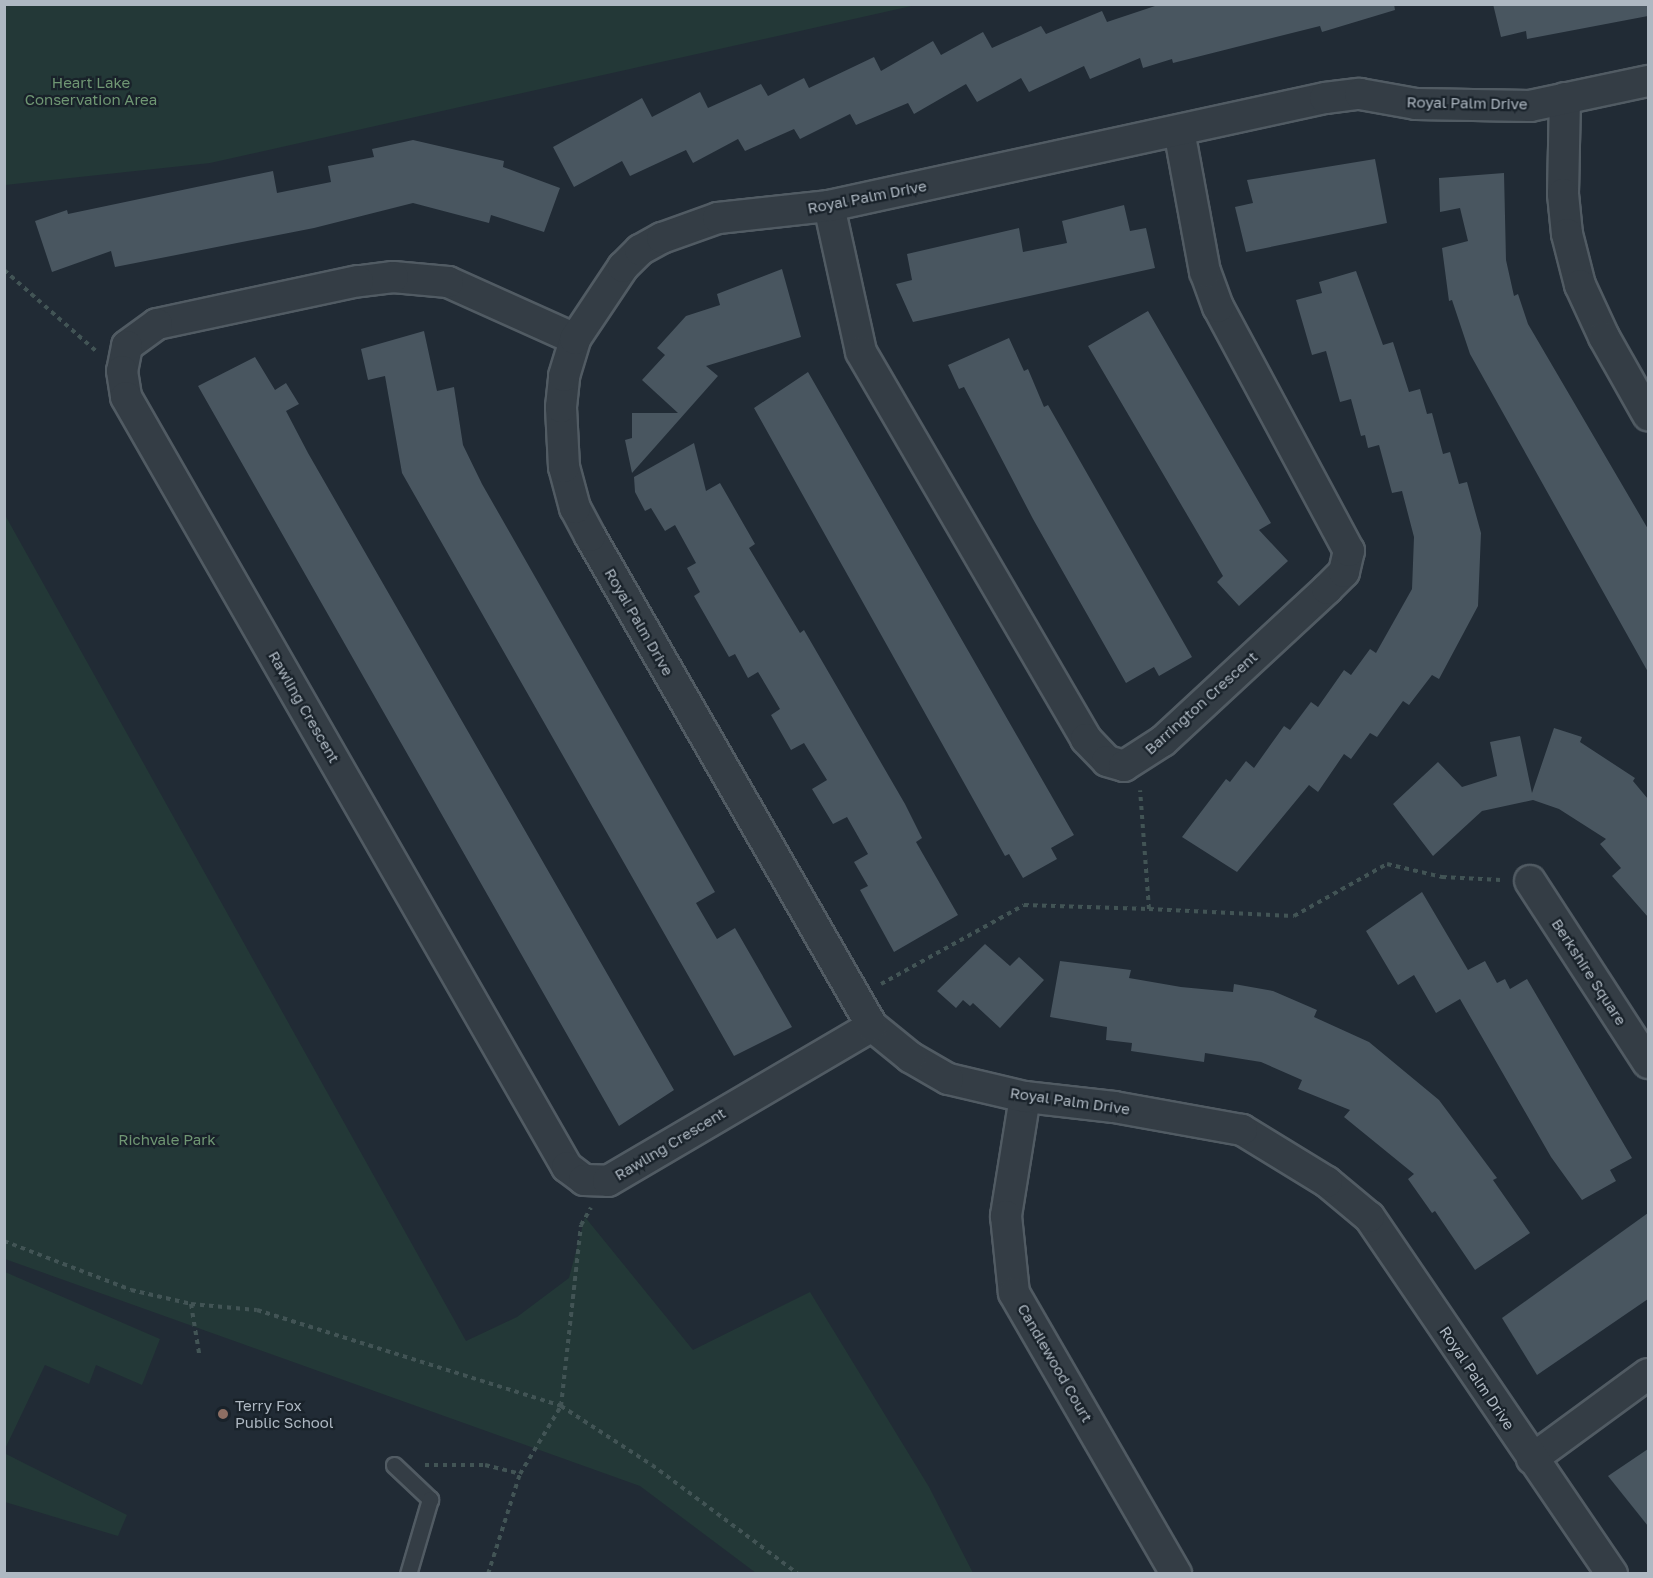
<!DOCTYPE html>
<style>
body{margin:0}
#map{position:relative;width:1653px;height:1578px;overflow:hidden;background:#212b35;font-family:"Golos Text",sans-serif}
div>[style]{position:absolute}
.green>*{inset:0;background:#233837}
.building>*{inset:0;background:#495660}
.path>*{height:4px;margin-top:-2px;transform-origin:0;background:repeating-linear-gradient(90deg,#425455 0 4.5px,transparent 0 9px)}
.roads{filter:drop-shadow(2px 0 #515b63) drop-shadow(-2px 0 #515b63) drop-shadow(0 2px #515b63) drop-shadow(0 -2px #515b63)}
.service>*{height:15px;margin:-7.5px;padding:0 7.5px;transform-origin:7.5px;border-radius:7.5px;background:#343d45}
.minor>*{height:30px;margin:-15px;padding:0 15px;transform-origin:15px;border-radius:15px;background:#343d45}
.dots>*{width:16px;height:16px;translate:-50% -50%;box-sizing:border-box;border:3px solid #19222a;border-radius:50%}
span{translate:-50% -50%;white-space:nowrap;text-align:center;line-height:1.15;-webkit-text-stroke:4.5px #19222a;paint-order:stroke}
.park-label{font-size:15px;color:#6f9673}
.street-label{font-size:15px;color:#aeb8c2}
.poi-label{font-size:15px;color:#aeb8c2}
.left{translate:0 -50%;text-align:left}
.frame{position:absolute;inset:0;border:6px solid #aeb8c2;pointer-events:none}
</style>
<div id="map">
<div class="green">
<i style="clip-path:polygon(4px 5px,5px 4px,916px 5px,210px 163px,5px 185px)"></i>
<i style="clip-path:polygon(5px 515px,466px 1341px,517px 1317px,569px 1278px,585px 1217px,693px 1350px,810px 1292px,929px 1487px,973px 1573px,756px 1573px,640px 1486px,5px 1259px)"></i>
<i style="clip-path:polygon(5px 1272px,160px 1339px,142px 1385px,96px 1365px,89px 1384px,45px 1365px,5px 1449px)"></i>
<i style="clip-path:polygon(4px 1453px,127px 1515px,118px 1536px,5px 1502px)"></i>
</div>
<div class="building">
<i style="clip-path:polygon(1161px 4px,1394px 4px,1395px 10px,1322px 32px,1320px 26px,1173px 63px,1172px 59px,1143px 68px,1140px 58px,1090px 79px,1084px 66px,1029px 92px,1021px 78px,977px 102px,966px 84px,914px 114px,908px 103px,856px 125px,850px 114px,800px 139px,794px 129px,745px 151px,738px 139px,693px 163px,686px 150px,630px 176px,622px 161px,574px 187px,553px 147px,642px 98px,652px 117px,700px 92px,708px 108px,761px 84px,768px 96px,804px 78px,809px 88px,874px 57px,881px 71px,933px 41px,941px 55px,983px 32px,992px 48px,1041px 26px,1046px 34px,1102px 11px,1107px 22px)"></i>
<i style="clip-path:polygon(1493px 4px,1648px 4px,1648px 16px,1527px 39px,1526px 31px,1501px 37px)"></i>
<i style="clip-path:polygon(413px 140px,504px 161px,503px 167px,560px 188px,544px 232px,491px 215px,489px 223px,413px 203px,314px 228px,115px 267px,111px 251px,52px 272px,35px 221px,67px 210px,68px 214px,273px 171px,277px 193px,331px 182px,328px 166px,374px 157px,372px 149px)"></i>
<i style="clip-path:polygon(1375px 159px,1387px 223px,1246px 252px,1235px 207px,1253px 203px,1247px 180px)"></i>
<i style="clip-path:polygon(1504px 173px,1506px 260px,1514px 296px,1518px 294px,1528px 324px,1648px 529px,1648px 672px,1470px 354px,1452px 300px,1449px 301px,1442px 248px,1468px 241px,1460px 208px,1440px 212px,1439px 178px)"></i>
<i style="clip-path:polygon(1124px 205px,1130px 231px,1146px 228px,1155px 268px,913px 322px,896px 284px,912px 280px,907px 254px,1019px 228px,1023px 252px,1067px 243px,1062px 221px)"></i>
<i style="clip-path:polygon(782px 269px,801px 337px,706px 366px,718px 376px,632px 473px,625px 440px,632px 438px,632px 413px,678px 413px,642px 380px,665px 355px,657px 348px,686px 316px,720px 305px,717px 294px)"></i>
<i style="clip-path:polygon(1356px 271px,1383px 345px,1393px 342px,1409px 392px,1420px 389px,1427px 414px,1432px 413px,1443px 454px,1450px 452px,1459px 484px,1467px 482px,1481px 533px,1478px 606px,1439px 679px,1432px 675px,1409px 705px,1403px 701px,1377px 737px,1370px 733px,1351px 759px,1344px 754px,1318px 792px,1309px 785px,1237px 872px,1182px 837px,1226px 779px,1230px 782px,1246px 761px,1254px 768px,1284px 726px,1290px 730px,1311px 702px,1318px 707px,1344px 670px,1351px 675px,1370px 649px,1376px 653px,1412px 589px,1414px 537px,1402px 491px,1392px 493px,1379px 445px,1368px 448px,1365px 435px,1361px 436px,1351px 399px,1340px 402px,1326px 351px,1312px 355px,1296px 300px,1322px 293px,1319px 282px)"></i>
<i style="clip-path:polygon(1148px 311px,1271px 523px,1259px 530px,1288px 561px,1239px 606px,1217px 582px,1223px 576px,1088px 346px)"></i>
<i style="clip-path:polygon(424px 331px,437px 391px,454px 387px,463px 445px,482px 484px,715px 892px,696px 903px,717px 939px,735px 928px,792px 1027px,734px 1056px,402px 473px,385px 376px,368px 380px,361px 349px)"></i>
<i style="clip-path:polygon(1009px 338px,1024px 371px,1028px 369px,1044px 407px,1048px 405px,1192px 657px,1159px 676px,1154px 667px,1126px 683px,1033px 519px,964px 387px,959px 389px,948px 365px)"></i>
<i style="clip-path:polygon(255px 357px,275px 390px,286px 383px,299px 404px,286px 411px,308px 453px,674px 1090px,619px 1126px,198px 386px)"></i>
<i style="clip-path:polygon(808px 372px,1074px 835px,1051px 848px,1057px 859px,1023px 878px,1009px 854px,1005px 856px,754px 408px)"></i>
<i style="clip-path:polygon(694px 443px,706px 491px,720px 483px,755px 544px,749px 548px,800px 633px,804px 630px,905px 804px,922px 838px,916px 842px,958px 915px,894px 952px,860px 890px,868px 886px,854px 862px,868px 854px,847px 817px,833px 824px,812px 789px,827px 780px,804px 743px,791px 750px,771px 715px,780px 709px,758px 672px,748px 678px,735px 654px,729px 657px,694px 596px,700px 592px,687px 568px,696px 563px,675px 525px,665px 531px,651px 508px,645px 511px,635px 492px,634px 477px)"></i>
<i style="clip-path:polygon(1554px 728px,1582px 737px,1580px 742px,1635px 778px,1633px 781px,1648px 799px,1648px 917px,1612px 876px,1621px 868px,1600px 844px,1606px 839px,1559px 809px,1533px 800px,1482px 811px,1433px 856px,1393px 804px,1438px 762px,1462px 787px,1497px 776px,1490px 742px,1520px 736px,1532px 793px)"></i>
<i style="clip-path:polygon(1422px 892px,1468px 970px,1485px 961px,1497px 983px,1505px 979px,1510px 989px,1527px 979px,1632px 1158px,1610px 1170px,1616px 1181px,1582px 1200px,1551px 1157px,1460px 999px,1436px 1013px,1414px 975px,1398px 985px,1366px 931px)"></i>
<i style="clip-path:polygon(985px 944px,1010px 966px,1019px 957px,1044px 980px,1000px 1028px,973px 1003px,970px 1006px,963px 1000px,956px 1008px,937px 991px)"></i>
<i style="clip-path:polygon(1060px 961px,1131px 970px,1129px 978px,1181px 987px,1233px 992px,1234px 984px,1273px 991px,1317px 1010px,1314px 1017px,1369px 1042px,1439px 1100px,1497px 1178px,1493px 1180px,1530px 1233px,1475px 1270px,1435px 1211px,1432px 1213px,1408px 1179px,1414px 1174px,1344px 1117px,1350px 1110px,1298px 1089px,1302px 1080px,1261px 1062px,1205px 1053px,1204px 1062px,1131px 1051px,1132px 1043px,1106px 1040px,1107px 1027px,1050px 1017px)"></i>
<i style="clip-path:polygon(1648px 1213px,1648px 1299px,1537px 1375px,1502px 1318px)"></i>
<i style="clip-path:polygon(1648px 1449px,1648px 1526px,1608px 1476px)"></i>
</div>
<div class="path">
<i style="left:4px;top:270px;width:123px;rotate:41.4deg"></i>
<i style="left:1149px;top:909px;width:145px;rotate:2.8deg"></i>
<i style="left:1294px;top:916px;width:107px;rotate:-29.2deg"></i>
<i style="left:1387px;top:864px;width:57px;rotate:13.3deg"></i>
<i style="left:1442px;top:877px;width:59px;rotate:2.9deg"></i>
<i style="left:881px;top:984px;width:163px;rotate:-28.9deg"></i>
<i style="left:1024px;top:905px;width:125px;rotate:1.8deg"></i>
<i style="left:1149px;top:909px;width:119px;rotate:-94.3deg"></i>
<i style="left:4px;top:1241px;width:136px;rotate:21.1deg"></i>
<i style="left:131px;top:1290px;width:62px;rotate:13.1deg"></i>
<i style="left:191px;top:1304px;width:66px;rotate:5.2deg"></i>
<i style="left:257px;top:1310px;width:319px;rotate:17.5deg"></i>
<i style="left:561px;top:1406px;width:108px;rotate:33deg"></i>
<i style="left:652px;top:1465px;width:182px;rotate:36.7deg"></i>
<i style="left:191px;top:1304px;width:50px;rotate:80.7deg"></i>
<i style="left:425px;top:1465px;width:60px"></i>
<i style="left:485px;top:1465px;width:36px;rotate:14deg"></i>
<i style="left:488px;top:1574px;width:105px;rotate:-72.3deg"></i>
<i style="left:520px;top:1474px;width:79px;rotate:-58.9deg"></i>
<i style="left:561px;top:1406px;width:182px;rotate:-83.7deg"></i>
<i style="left:581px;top:1225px;width:20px;rotate:-60deg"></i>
</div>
<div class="roads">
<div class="service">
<i style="left:394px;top:1465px;width:50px;rotate:43.4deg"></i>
<i style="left:430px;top:1499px;width:78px;rotate:106.3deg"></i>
</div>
<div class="minor">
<i style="left:1565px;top:98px;width:96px;rotate:91.2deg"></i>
<i style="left:1563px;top:194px;width:40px;rotate:84.3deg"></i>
<i style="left:1567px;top:234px;width:53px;rotate:75.7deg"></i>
<i style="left:1580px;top:285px;width:57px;rotate:65.2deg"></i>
<i style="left:1604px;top:337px;width:90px;rotate:60.6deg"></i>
<i style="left:829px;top:206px;width:149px;rotate:77.6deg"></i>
<i style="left:861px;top:352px;width:448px;rotate:59.8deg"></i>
<i style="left:1086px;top:739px;width:30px;rotate:46deg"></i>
<i style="left:1107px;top:761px;width:18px;rotate:16deg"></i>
<i style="left:1124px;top:766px;width:46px;rotate:-32.7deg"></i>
<i style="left:1163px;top:741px;width:224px;rotate:-42.8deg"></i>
<i style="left:1327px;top:589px;width:24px;rotate:-45deg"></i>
<i style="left:1344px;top:572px;width:22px;rotate:-77deg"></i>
<i style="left:1349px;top:551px;width:277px;rotate:-118.2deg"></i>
<i style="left:1218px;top:307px;width:37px;rotate:-110deg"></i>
<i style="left:1205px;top:272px;width:143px;rotate:-100.4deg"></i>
<i style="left:575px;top:339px;width:139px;rotate:-155.8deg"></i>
<i style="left:448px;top:282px;width:55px;rotate:-174.8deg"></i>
<i style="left:393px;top:277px;width:35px;rotate:173deg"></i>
<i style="left:358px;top:281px;width:206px;rotate:167.9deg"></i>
<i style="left:157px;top:324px;width:37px;rotate:144deg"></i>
<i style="left:127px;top:346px;width:25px;rotate:101deg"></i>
<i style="left:122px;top:371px;width:26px;rotate:81deg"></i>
<i style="left:126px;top:397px;width:887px;rotate:60.2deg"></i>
<i style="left:567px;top:1167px;width:21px;rotate:37deg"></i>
<i style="left:584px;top:1180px;width:24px;rotate:2deg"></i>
<i style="left:608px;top:1181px;width:306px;rotate:-30.4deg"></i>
<i style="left:1530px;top:881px;width:217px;rotate:57deg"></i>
<i style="left:1025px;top:1097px;width:121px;rotate:99.1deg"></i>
<i style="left:1006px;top:1216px;width:77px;rotate:84.1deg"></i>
<i style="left:1014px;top:1293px;width:324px;rotate:60deg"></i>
<i style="left:1532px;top:1459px;width:144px;rotate:-36.2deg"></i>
<i style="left:1612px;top:1574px;width:432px;rotate:-124.2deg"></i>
<i style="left:1369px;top:1217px;width:55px;rotate:-140.2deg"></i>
<i style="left:1327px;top:1182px;width:100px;rotate:-148.5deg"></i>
<i style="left:1242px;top:1130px;width:130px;rotate:-169.8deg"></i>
<i style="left:1114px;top:1107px;width:90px;rotate:-173.6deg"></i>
<i style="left:1025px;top:1097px;width:79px;rotate:-166.8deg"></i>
<i style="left:948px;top:1079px;width:44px;rotate:-149.9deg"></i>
<i style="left:910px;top:1057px;width:49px;rotate:-140.8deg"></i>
<i style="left:872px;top:1026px;width:565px;rotate:-119.92deg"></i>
<i style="left:590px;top:536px;width:32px;rotate:-118deg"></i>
<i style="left:575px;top:508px;width:42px;rotate:-105deg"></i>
<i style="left:564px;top:467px;width:60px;rotate:-92.9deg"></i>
<i style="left:561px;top:407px;width:31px;rotate:-84deg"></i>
<i style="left:564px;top:376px;width:39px;rotate:-73deg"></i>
<i style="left:575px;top:339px;width:87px;rotate:-56.3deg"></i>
<i style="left:623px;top:267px;width:24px;rotate:-45deg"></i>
<i style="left:640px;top:250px;width:25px;rotate:-29deg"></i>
<i style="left:662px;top:238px;width:59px;rotate:-19.7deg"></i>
<i style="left:718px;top:218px;width:112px;rotate:-6.2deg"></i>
<i style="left:829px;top:206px;width:508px;rotate:-12.28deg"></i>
<i style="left:1325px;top:98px;width:35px;rotate:-7deg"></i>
<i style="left:1360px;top:94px;width:57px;rotate:10.1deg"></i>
<i style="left:1416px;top:104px;width:114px;rotate:1deg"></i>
<i style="left:1530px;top:106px;width:121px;rotate:-12deg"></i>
</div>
</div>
<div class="dots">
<i style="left:223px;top:1414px;background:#8d6e63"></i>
</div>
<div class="park-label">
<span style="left:91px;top:91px">Heart Lake<br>Conservation Area</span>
<span style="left:167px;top:1140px">Richvale Park</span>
</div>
<div class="street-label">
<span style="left:1467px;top:103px;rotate:1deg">Royal Palm Drive</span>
<span style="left:867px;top:197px;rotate:-11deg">Royal Palm Drive</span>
<span style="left:639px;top:622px;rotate:60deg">Royal Palm Drive</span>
<span style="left:1201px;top:703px;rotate:-42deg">Barrington Crescent</span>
<span style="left:304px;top:707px;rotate:60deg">Rawling Crescent</span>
<span style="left:1589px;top:972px;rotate:57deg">Berkshire Square</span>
<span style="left:1070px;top:1101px;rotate:8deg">Royal Palm Drive</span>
<span style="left:670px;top:1144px;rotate:-31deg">Rawling Crescent</span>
<span style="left:1055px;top:1363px;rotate:60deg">Candlewood Court</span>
<span style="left:1477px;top:1378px;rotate:56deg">Royal Palm Drive</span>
</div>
<div class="poi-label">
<span class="left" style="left:235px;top:1414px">Terry Fox<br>Public School</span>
</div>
<div class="frame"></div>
</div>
